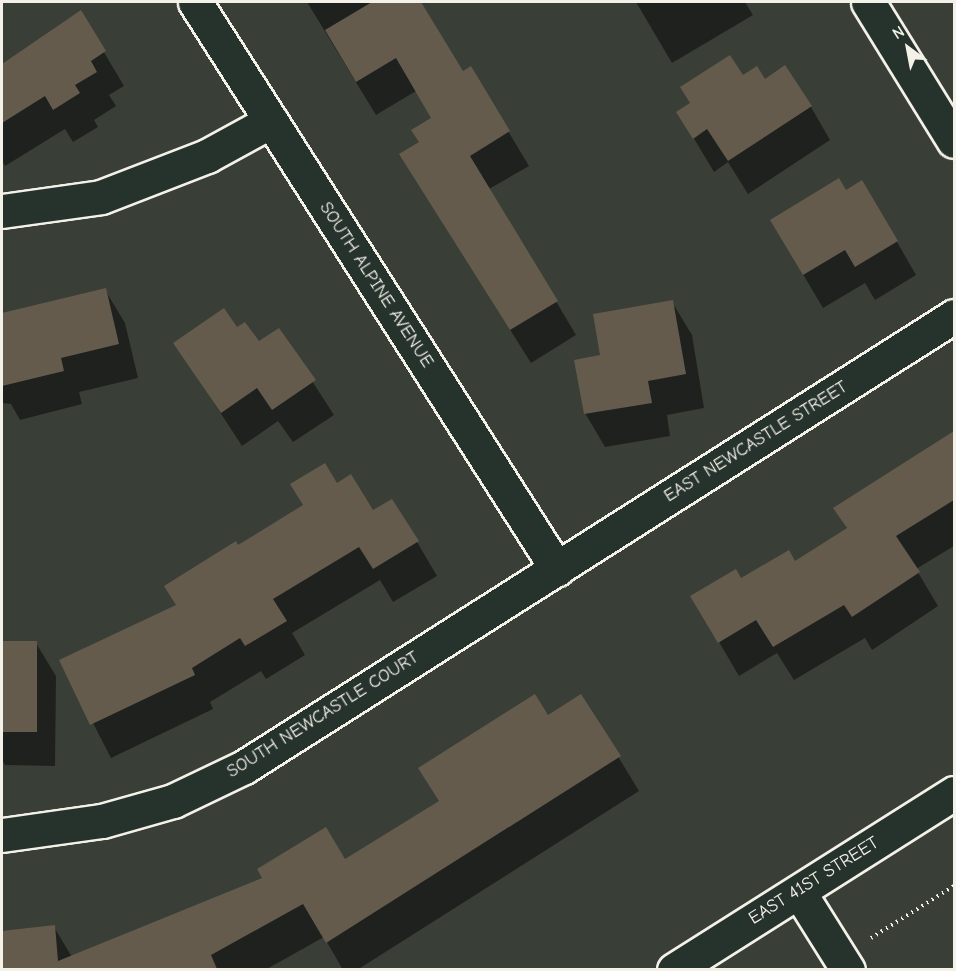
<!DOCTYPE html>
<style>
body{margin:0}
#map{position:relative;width:956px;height:971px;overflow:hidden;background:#393f37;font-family:"Comic Neue",sans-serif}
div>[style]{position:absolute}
.shadow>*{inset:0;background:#0007}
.building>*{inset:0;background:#645b4d;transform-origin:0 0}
.path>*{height:4px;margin-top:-2px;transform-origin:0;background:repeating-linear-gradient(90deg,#f4f1e8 0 1.5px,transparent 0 6px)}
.roads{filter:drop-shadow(2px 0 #f4f1e8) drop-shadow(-2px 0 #f4f1e8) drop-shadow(0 2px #f4f1e8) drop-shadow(0 -2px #f4f1e8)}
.minor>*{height:33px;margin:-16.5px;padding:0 16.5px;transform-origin:16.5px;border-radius:16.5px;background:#26332d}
.major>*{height:33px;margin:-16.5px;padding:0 16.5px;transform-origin:16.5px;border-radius:16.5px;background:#26332d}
span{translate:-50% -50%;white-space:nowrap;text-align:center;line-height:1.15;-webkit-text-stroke:5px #26332d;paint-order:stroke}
.street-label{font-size:18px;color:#f4f1e8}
.frame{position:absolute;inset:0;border:3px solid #f4f1e8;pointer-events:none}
.north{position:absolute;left:878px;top:18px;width:60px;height:60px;-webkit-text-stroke:4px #26332d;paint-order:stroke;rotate:328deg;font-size:16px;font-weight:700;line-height:24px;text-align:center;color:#f4f1e8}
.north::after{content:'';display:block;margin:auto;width:21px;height:27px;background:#f4f1e8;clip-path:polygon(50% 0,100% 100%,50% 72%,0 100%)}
</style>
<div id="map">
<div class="shadow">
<i style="clip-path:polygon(307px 2px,419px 2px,463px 73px,471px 69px,529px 166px,489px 189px,576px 335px,531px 363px,421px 188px,433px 119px,416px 91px,376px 115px)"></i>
<i style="clip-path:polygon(636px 2px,745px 2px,753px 15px,672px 63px)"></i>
<i style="clip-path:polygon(80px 12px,124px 86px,109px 95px,116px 106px,94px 120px,98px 127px,73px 142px,65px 129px,5px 166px,2px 160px,2px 66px)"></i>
<i style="clip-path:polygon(742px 77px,811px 107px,830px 140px,748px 194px,728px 162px,714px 172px,678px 112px)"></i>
<i style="clip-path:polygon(846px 192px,897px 242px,916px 275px,875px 300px,865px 283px,823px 308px,791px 254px)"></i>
<i style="clip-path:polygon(105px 290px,125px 323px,138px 378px,79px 392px,82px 404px,20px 420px,11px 404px,2px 403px,2px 314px)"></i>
<i style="clip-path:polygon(672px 302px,692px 335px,704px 408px,667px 415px,670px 436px,605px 447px,585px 413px,602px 357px)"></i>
<i style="clip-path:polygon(279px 330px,334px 415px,293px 442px,278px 421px,242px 446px,175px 343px,258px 343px)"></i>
<i style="clip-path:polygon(954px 433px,954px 546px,916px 569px,938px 606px,872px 650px,865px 638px,794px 680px,777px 653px,739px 676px,712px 630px,740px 580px,794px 563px,848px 530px,836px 508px)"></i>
<i style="clip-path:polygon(337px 485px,417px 542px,437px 576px,393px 602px,380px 580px,292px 633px,305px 655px,266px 679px,261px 671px,210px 702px,213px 709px,111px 758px,61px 661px,177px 606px,238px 547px)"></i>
<i style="clip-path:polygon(2px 642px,36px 643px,56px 676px,55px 766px,5px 765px,2px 760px)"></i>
<i style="clip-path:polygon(581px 696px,639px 791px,357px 970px,343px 970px,324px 937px,265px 970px,2px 970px,2px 933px,54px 927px,72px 957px,345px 861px,440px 802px,548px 717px)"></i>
</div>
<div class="building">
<i style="clip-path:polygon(372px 2px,421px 2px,463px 71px,471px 66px,510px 131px,470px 156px,558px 301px,510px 330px,399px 154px,419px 142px,411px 130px,431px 118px,396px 58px,356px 82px,325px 30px)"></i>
<i style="clip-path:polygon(81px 10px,106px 51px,91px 61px,97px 72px,75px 85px,80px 93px,53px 110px,45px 96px,2px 123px,2px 64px)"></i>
<i style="clip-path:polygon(730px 55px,743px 75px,757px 66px,765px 79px,785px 65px,812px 106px,728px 161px,707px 129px,693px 139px,676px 112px,690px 103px,680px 87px)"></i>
<i style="clip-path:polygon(839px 178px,846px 190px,862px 180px,898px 241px,855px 267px,845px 250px,803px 275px,770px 220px)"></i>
<i style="clip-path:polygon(106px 288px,119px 344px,61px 358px,64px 371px,2px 386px,2px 313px)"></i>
<i style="clip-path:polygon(673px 300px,686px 374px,648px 381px,652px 403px,584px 414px,574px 360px,600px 355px,593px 314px)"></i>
<i style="clip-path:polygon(224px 308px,237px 327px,245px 322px,259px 341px,279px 328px,316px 380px,272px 410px,257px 388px,221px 413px,173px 343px)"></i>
<i style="clip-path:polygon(954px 431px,954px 500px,896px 536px,920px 572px,852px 617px,844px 605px,773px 647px,756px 620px,718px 643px,690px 596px,736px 569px,741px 578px,789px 550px,795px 561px,847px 528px,833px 508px)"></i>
<i style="clip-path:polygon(325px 463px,337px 483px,351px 474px,373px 510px,392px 499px,419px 541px,373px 569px,359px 547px,273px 599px,287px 621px,245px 646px,240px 638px,192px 668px,195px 675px,90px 725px,59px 660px,176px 605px,164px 586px,236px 541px,238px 545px,303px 505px,290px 484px)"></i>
<i style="left:2px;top:641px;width:35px;height:91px"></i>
<i style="clip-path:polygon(535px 694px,548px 715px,581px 694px,621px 756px,326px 943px,303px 904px,211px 955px,217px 969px,2px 969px,2px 931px,55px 925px,58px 961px,262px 878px,257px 869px,326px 827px,345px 859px,439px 801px,418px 768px)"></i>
</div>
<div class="path">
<i style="left:871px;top:938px;width:98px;rotate:-32.1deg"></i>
</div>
<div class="roads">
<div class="minor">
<i style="left:195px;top:2px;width:673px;rotate:57.44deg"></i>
<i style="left:868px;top:2px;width:163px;rotate:58.3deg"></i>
<i style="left:2px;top:211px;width:100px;rotate:-8deg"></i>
<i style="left:101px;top:197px;width:114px;rotate:-21.1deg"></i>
<i style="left:207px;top:156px;width:73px;rotate:-28.7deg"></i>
<i style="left:2px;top:835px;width:101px;rotate:-8deg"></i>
<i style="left:102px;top:821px;width:74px;rotate:-15.7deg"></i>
<i style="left:173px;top:801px;width:79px;rotate:-25.6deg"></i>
<i style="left:244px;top:767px;width:841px;rotate:-32.42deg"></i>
<i style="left:799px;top:892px;width:92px;rotate:57.9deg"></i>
</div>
<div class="major">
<i style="left:674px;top:970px;width:331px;rotate:-32.3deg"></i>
</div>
</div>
<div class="street-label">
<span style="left:376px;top:285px;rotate:57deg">SOUTH ALPINE AVENUE</span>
<span style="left:756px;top:442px;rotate:-32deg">EAST NEWCASTLE STREET</span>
<span style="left:323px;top:715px;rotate:-32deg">SOUTH NEWCASTLE COURT</span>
<span style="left:814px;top:881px;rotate:-32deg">EAST 41ST STREET</span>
</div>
<div class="frame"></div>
<div class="north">N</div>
</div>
